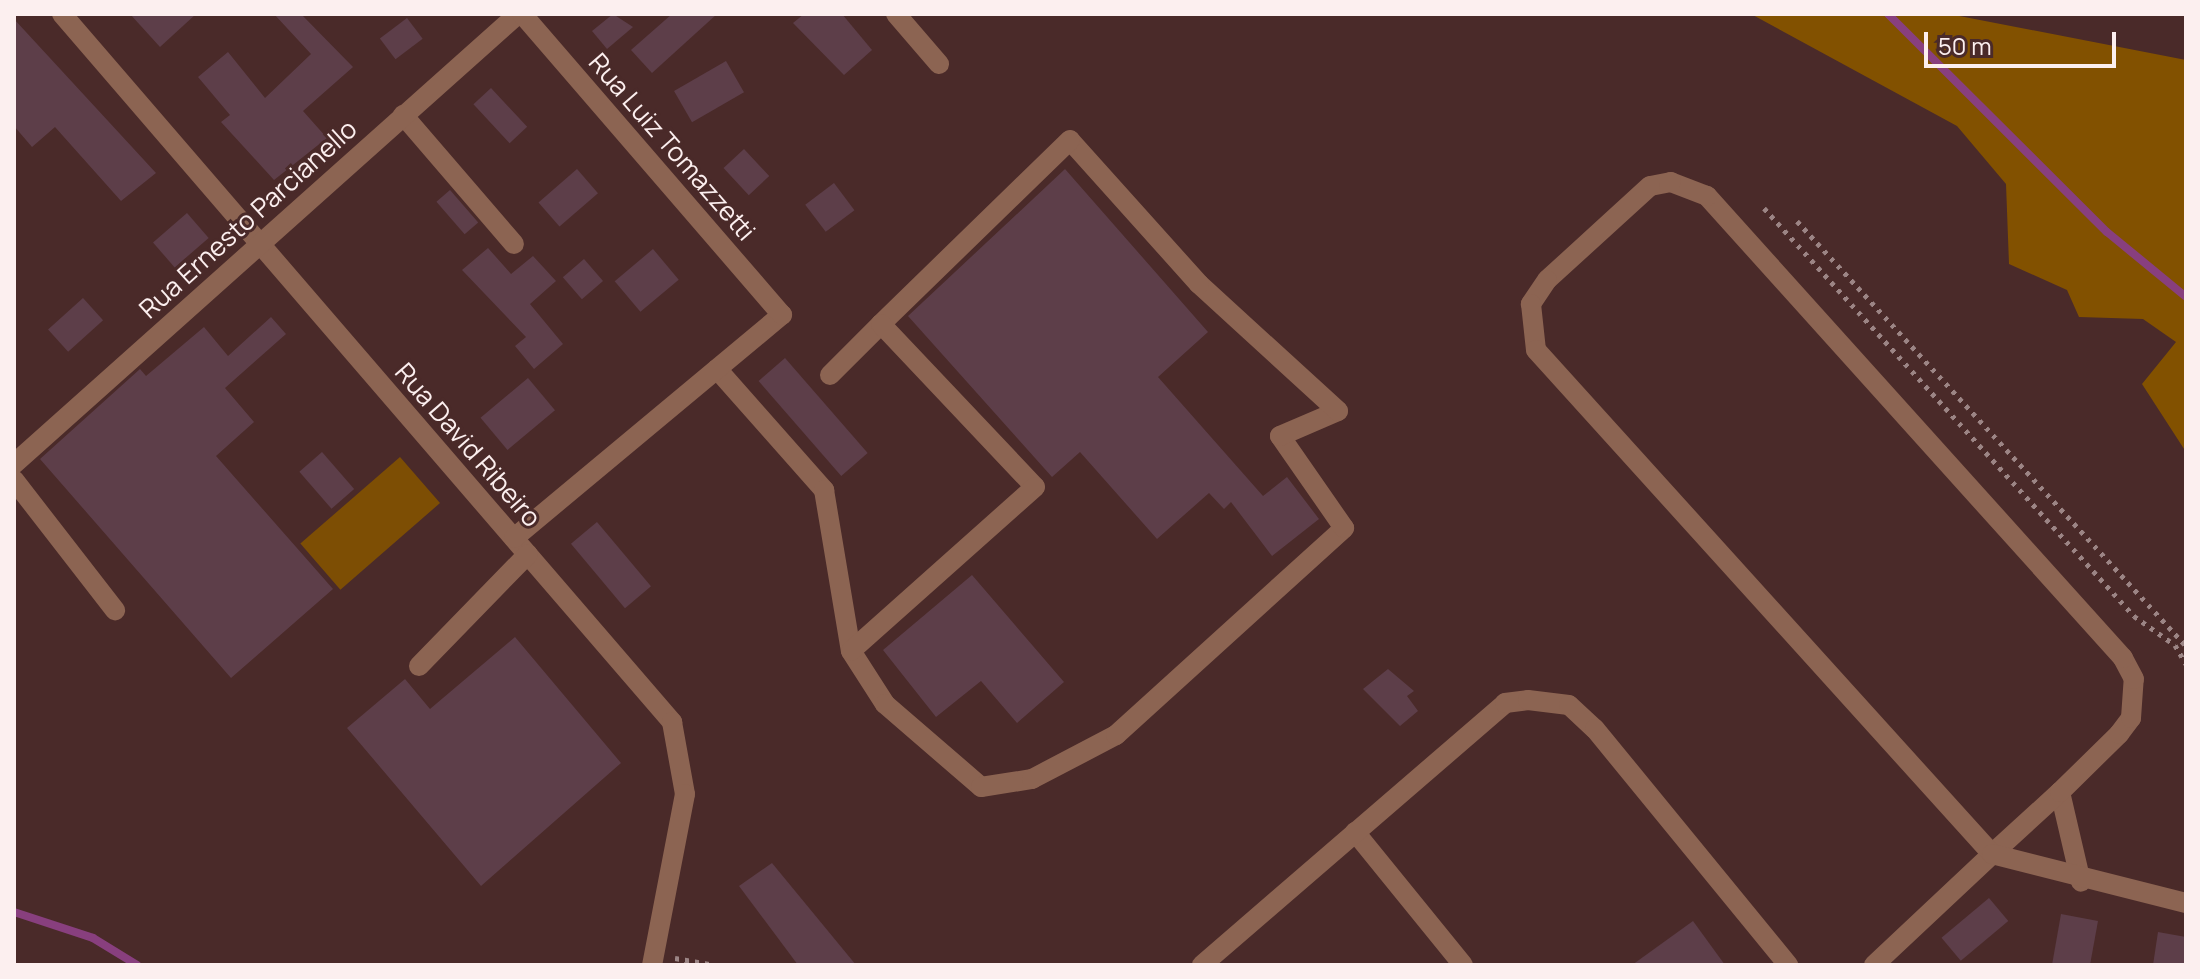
<!DOCTYPE html>
<style>
body{margin:0}
#map{position:relative;width:2200px;height:979px;overflow:hidden;background:#4a2a29;font-family:Manrope,sans-serif}
div>[style]{position:absolute}
.green>*{inset:0;background:#7d4e04;transform-origin:0 0}
.forest>*{inset:0;background:#825100}
.stream>*{height:8px;margin:-4px;padding:0 4px;transform-origin:4px;border-radius:4px;background:#883f7e}
.building>*{inset:0;background:#5d3e49;transform-origin:0 0}
.path>*{height:5px;margin-top:-2.5px;transform-origin:0;background:repeating-linear-gradient(90deg,#9c8585 0 4px,transparent 0 10px)}
.minor>*{height:20px;margin:-10px;padding:0 10px;transform-origin:10px;border-radius:10px;background:#8c6452}
span{translate:-50% -50%;white-space:nowrap;text-align:center;line-height:1.15;-webkit-text-stroke:6px #4a2a29;paint-order:stroke}
.street-label{font-size:26px;color:#fcefef}
.frame{position:absolute;inset:0;border:16px solid #fcefef;pointer-events:none}
.scale{position:absolute;left:1924px;top:32px;width:192px;height:36px;box-sizing:border-box;border:4px solid #fcefef;border-top:0;padding-left:10px;font-size:24px;line-height:28px;white-space:nowrap;color:#fcefef;-webkit-text-stroke:6px #4a2a29;paint-order:stroke}
</style>
<div id="map">
<div class="green">
<i style="left:400px;top:457px;width:61px;height:132px;rotate:49deg"></i>
</div>
<div class="forest">
<i style="clip-path:polygon(1751px 14px,1949px 14px,2186px 60px,2186px 452px,2142px 384px,2176px 342px,2143px 319px,2079px 317px,2067px 290px,2009px 264px,2006px 184px,1957px 126px)"></i>
</div>
<div class="stream">
<i style="left:1888px;top:14px;width:309px;rotate:44.9deg"></i>
<i style="left:2107px;top:232px;width:102px;rotate:39.4deg"></i>
<i style="left:14px;top:912px;width:83px;rotate:18.2deg"></i>
<i style="left:93px;top:938px;width:52px;rotate:31.5deg"></i>
</div>
<div class="building">
<i style="clip-path:polygon(130px 14px,196px 14px,160px 47px)"></i>
<i style="clip-path:polygon(274px 14px,301px 14px,353px 67px,303px 111px,327px 138px,274px 180px,221px 122px,230px 115px,198px 77px,228px 52px,265px 98px,311px 54px)"></i>
<i style="clip-path:polygon(613px 14px,633px 27px,607px 49px,592px 31px)"></i>
<i style="clip-path:polygon(672px 14px,717px 14px,652px 73px,631px 50px)"></i>
<i style="clip-path:polygon(804px 14px,842px 14px,872px 50px,844px 75px,793px 23px)"></i>
<i style="left:407px;top:18px;width:26px;height:34px;rotate:53deg"></i>
<i style="clip-path:polygon(14px 19px,156px 173px,121px 201px,55px 127px,32px 147px,14px 126px)"></i>
<i style="left:726px;top:61px;width:36px;height:60px;rotate:60deg"></i>
<i style="left:491px;top:88px;width:53px;height:24px;rotate:47deg"></i>
<i style="left:744px;top:149px;width:37px;height:28px;rotate:47deg"></i>
<i style="left:577px;top:169px;width:32px;height:51px;rotate:49deg"></i>
<i style="clip-path:polygon(1065px 169px,1208px 332px,1158px 377px,1263px 496px,1287px 477px,1319px 519px,1272px 556px,1231px 502px,1224px 509px,1209px 493px,1157px 539px,1080px 452px,1052px 477px,908px 316px)"></i>
<i style="left:834px;top:183px;width:34px;height:36px;rotate:53deg"></i>
<i style="left:450px;top:190px;width:43px;height:18px;rotate:49deg"></i>
<i style="left:187px;top:213px;width:33px;height:45px;rotate:49deg"></i>
<i style="clip-path:polygon(488px 248px,511px 274px,533px 256px,556px 281px,530px 304px,563px 344px,534px 369px,515px 346px,526px 337px,462px 270px)"></i>
<i style="left:653px;top:249px;width:40px;height:50px;rotate:50deg"></i>
<i style="left:584px;top:259px;width:29px;height:28px;rotate:49deg"></i>
<i style="left:83px;top:298px;width:30px;height:47px;rotate:48deg"></i>
<i style="clip-path:polygon(271px 317px,286px 334px,225px 388px,254px 422px,216px 456px,333px 589px,231px 678px,40px 459px,140px 369px,146px 376px,204px 327px,228px 356px)"></i>
<i style="left:785px;top:358px;width:126px;height:35px;rotate:49deg"></i>
<i style="left:528px;top:378px;width:42px;height:62px;rotate:50deg"></i>
<i style="left:322px;top:452px;width:49px;height:30px;rotate:49deg"></i>
<i style="left:597px;top:522px;width:84px;height:34px;rotate:50deg"></i>
<i style="clip-path:polygon(972px 575px,1064px 682px,1017px 723px,981px 681px,936px 717px,883px 650px)"></i>
<i style="clip-path:polygon(515px 637px,621px 763px,481px 886px,347px 728px,405px 679px,430px 709px)"></i>
<i style="clip-path:polygon(1388px 669px,1414px 691px,1407px 696px,1418px 711px,1400px 726px,1363px 689px)"></i>
<i style="clip-path:polygon(772px 863px,856px 965px,798px 965px,739px 886px)"></i>
<i style="left:1989px;top:898px;width:30px;height:62px;rotate:50deg"></i>
<i style="clip-path:polygon(2061px 914px,2098px 921px,2090px 965px,2052px 965px)"></i>
<i style="clip-path:polygon(1693px 921px,1725px 965px,1632px 965px)"></i>
<i style="clip-path:polygon(2158px 932px,2186px 937px,2186px 965px,2153px 965px)"></i>
</div>
<div class="path">
<i style="left:1764px;top:208px;width:551px;rotate:47.8deg"></i>
<i style="left:2134px;top:616px;width:50px;rotate:35.3deg"></i>
<i style="left:2175px;top:645px;width:22px;rotate:60deg"></i>
<i style="left:1797px;top:221px;width:576px;rotate:47.53deg"></i>
<i style="left:675px;top:958px;width:39px;rotate:10deg"></i>
</div>
<div class="minor">
<i style="left:62px;top:14px;width:935px;rotate:49.25deg"></i>
<i style="left:672px;top:722px;width:73px;rotate:79.8deg"></i>
<i style="left:685px;top:794px;width:174px;rotate:100.9deg"></i>
<i style="left:896px;top:14px;width:66px;rotate:49.3deg"></i>
<i style="left:403px;top:115px;width:170px;rotate:49.3deg"></i>
<i style="left:717px;top:369px;width:162px;rotate:48.5deg"></i>
<i style="left:824px;top:490px;width:163px;rotate:80.5deg"></i>
<i style="left:851px;top:651px;width:63px;rotate:57.3deg"></i>
<i style="left:885px;top:704px;width:127px;rotate:40.8deg"></i>
<i style="left:981px;top:787px;width:52px;rotate:-8.9deg"></i>
<i style="left:1032px;top:779px;width:95px;rotate:-27.6deg"></i>
<i style="left:1116px;top:735px;width:308px;rotate:-42.2deg"></i>
<i style="left:1344px;top:528px;width:112px;rotate:-124.8deg"></i>
<i style="left:1280px;top:436px;width:63px;rotate:-23.3deg"></i>
<i style="left:1338px;top:411px;width:188px;rotate:-137.6deg"></i>
<i style="left:1199px;top:284px;width:193px;rotate:-131.9deg"></i>
<i style="left:1070px;top:140px;width:264px;rotate:135.8deg"></i>
<i style="left:830px;top:375px;width:72px;rotate:-45deg"></i>
<i style="left:881px;top:324px;width:224px;rotate:46.6deg"></i>
<i style="left:1035px;top:487px;width:246px;rotate:138.3deg"></i>
<i style="left:14px;top:464px;width:676px;rotate:-41.76deg"></i>
<i style="left:14px;top:480px;width:165px;rotate:52.2deg"></i>
<i style="left:514px;top:538px;width:349px;rotate:-39.8deg"></i>
<i style="left:782px;top:315px;width:398px;rotate:-130.8deg"></i>
<i style="left:419px;top:666px;width:156px;rotate:-45.8deg"></i>
<i style="left:2060px;top:792px;width:92px;rotate:76.9deg"></i>
<i style="left:1355px;top:832px;width:171px;rotate:50.9deg"></i>
<i style="left:1202px;top:965px;width:401px;rotate:-40.8deg"></i>
<i style="left:1505px;top:703px;width:23px;rotate:-7deg"></i>
<i style="left:1528px;top:700px;width:41px;rotate:7deg"></i>
<i style="left:1569px;top:705px;width:35px;rotate:43deg"></i>
<i style="left:1595px;top:729px;width:305px;rotate:50.7deg"></i>
<i style="left:1874px;top:965px;width:162px;rotate:-43.2deg"></i>
<i style="left:1992px;top:854px;width:92px;rotate:-42.4deg"></i>
<i style="left:2060px;top:792px;width:83px;rotate:-44.5deg"></i>
<i style="left:2119px;top:734px;width:20px;rotate:-53deg"></i>
<i style="left:2131px;top:718px;width:39px;rotate:-86deg"></i>
<i style="left:2134px;top:679px;width:24px;rotate:-118deg"></i>
<i style="left:2123px;top:658px;width:622px;rotate:-132deg"></i>
<i style="left:1707px;top:196px;width:39px;rotate:-159deg"></i>
<i style="left:1671px;top:182px;width:21px;rotate:169deg"></i>
<i style="left:1650px;top:186px;width:139px;rotate:137.6deg"></i>
<i style="left:1547px;top:280px;width:29px;rotate:124deg"></i>
<i style="left:1531px;top:304px;width:46px;rotate:83.8deg"></i>
<i style="left:1536px;top:350px;width:680px;rotate:47.86deg"></i>
<i style="left:1992px;top:854px;width:200px;rotate:14.2deg"></i>
</div>
<div class="street-label">
<span style="left:672px;top:147px;rotate:49deg">Rua Luiz Tomazzetti</span>
<span style="left:248px;top:219px;rotate:-42deg">Rua Ernesto Parcianello</span>
<span style="left:468px;top:445px;rotate:49deg">Rua David Ribeiro</span>
</div>
<div class="frame"></div>
<div class="scale">50 m</div>
</div>
